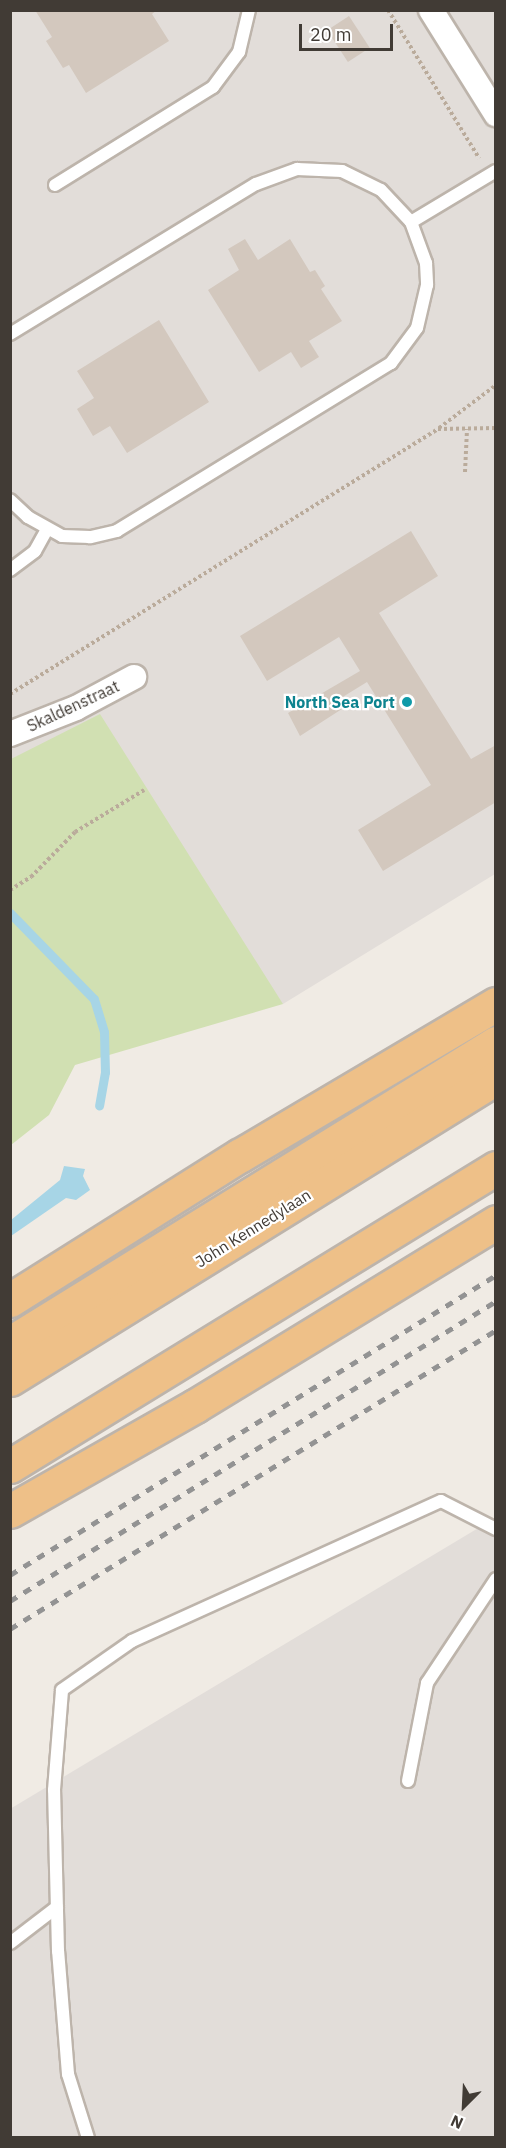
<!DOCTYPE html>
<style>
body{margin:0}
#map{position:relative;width:506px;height:2148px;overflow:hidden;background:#f0ebe4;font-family:"IBM Plex Sans",sans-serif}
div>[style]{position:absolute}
.industrial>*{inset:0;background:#e2ddd9}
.green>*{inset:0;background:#d1e0b2}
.water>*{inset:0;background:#a7d5e6}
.stream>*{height:9px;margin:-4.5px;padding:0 4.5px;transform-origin:4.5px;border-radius:4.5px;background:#a7d5e6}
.building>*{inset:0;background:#d3c8be;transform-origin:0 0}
.path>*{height:4px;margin-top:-2px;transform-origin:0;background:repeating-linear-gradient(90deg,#baab9b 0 3px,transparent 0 6px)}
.roads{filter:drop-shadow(2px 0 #bdb4ab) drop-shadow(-2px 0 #bdb4ab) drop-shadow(0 2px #bdb4ab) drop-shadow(0 -2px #bdb4ab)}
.service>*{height:12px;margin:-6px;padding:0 6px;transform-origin:6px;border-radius:6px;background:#fff}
.minor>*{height:24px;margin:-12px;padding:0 12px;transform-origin:12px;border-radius:12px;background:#fff}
.trunk>*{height:33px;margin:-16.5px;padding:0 16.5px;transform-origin:16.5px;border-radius:16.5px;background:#eec088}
.rail>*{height:4.5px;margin-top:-2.25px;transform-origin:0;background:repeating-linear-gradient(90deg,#939393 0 8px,transparent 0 16px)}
.dots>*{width:16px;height:16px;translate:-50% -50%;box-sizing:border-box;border:3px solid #fff;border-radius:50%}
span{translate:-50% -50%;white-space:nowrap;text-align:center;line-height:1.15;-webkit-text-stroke:4.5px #fff;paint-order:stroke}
.culture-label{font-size:16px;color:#0d838f;font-weight:700}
.right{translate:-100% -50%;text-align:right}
.street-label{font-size:16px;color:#413b35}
.frame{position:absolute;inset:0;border:12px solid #413b35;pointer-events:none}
.north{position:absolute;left:434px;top:2076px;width:60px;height:60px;-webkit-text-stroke:4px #fff;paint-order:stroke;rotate:204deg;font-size:16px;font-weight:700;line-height:24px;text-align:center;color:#413b35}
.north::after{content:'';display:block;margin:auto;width:21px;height:27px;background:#413b35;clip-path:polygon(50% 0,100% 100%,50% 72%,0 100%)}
.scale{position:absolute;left:299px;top:24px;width:94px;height:27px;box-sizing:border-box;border:3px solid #413b35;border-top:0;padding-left:8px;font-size:18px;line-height:21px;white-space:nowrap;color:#413b35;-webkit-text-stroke:4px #fff;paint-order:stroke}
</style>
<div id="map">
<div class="industrial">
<i style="clip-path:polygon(10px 11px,495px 11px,495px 874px,283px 1004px,11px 790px)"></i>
<i style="clip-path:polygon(495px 1518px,495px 2137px,11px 2137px,10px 1809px)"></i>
</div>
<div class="green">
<i style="clip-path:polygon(100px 714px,283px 1004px,75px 1065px,49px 1115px,11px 1145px,11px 759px)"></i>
</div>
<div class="water">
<i style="clip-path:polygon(64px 1166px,85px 1169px,83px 1176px,90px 1190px,76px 1200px,66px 1198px,11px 1236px,11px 1220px,60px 1180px)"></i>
</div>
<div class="stream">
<i style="left:10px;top:913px;width:120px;rotate:45.7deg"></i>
<i style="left:94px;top:999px;width:34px;rotate:73deg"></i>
<i style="left:104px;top:1032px;width:40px;rotate:88.6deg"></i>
<i style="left:105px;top:1072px;width:34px;rotate:100deg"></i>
</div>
<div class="building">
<i style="clip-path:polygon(35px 10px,157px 10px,152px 14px,169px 41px,86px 93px,69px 65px,63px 68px,46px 41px,52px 37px)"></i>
<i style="left:349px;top:16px;width:38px;height:26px;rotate:57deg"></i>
<i style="clip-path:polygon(245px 239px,258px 260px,290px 239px,310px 272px,315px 270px,325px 286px,321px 289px,342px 321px,309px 341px,319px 357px,301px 368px,291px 352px,259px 372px,208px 290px,239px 270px,228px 249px)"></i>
<i style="clip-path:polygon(159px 320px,209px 402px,127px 453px,110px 426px,93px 436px,77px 409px,94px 398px,77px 371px)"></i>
<i style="clip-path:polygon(411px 531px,438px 576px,379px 613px,471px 759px,496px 745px,496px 802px,383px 871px,358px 830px,431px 785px,367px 682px,341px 698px,345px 707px,300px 736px,288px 713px,360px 671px,339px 637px,267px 681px,240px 636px)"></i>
</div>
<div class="path">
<i style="left:388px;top:10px;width:174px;rotate:58.4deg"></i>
<i style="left:439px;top:428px;width:71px;rotate:-37deg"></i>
<i style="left:465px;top:472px;width:43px;rotate:-87.3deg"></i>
<i style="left:10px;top:694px;width:503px;rotate:-31.76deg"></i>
<i style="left:438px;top:429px;width:58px;rotate:-1deg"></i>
<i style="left:10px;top:890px;width:25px;rotate:-32deg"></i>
<i style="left:31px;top:877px;width:63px;rotate:-45.6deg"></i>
<i style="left:75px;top:832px;width:81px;rotate:-31.3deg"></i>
</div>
<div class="roads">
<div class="service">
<i style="left:55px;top:185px;width:186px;rotate:-31.8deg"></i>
<i style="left:213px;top:87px;width:44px;rotate:-53.4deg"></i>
<i style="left:239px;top:52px;width:43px;rotate:-76.6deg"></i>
<i style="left:411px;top:222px;width:99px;rotate:-31deg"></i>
<i style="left:10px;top:334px;width:288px;rotate:-31.4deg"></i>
<i style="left:256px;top:184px;width:44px;rotate:-20.1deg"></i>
<i style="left:297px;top:169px;width:45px;rotate:2.5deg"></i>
<i style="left:342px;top:171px;width:43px;rotate:26deg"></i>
<i style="left:381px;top:190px;width:44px;rotate:46.8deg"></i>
<i style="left:411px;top:222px;width:44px;rotate:69.9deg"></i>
<i style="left:426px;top:263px;width:22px;rotate:87deg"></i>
<i style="left:427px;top:285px;width:44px;rotate:103.1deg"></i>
<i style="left:417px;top:328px;width:44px;rotate:126.6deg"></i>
<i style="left:391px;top:363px;width:321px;rotate:148.5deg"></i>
<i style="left:117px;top:531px;width:28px;rotate:167deg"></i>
<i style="left:90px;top:537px;width:28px;rotate:-178deg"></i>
<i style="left:62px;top:536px;width:39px;rotate:-151deg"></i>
<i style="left:28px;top:517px;width:25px;rotate:-137deg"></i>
<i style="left:10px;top:570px;width:31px;rotate:-37deg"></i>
<i style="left:35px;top:551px;width:25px;rotate:-61deg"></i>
<i style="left:408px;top:1781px;width:100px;rotate:-79deg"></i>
<i style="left:427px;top:1683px;width:125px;rotate:-56.4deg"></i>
<i style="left:10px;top:1943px;width:59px;rotate:-37.5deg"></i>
<i style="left:88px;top:2138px;width:67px;rotate:-107.4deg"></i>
<i style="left:68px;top:2074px;width:123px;rotate:-94.6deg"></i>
<i style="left:58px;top:1951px;width:161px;rotate:-91.4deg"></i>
<i style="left:54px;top:1790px;width:100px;rotate:-85.4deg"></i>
<i style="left:62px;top:1690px;width:85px;rotate:-35deg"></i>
<i style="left:132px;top:1641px;width:339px;rotate:-24.4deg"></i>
<i style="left:441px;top:1501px;width:62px;rotate:27deg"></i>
</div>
<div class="minor">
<i style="left:431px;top:10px;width:123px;rotate:58deg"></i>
<i style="left:10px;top:734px;width:71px;rotate:-21.5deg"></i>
<i style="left:76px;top:708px;width:66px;rotate:-28.1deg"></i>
</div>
<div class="trunk">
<i style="left:10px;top:1300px;width:271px;rotate:-32.2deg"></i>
<i style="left:239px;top:1156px;width:299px;rotate:-30.6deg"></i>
<i style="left:10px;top:1343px;width:571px;rotate:-31.69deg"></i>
<i style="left:10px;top:1379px;width:572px;rotate:-31.77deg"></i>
<i style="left:10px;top:1466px;width:570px;rotate:-31.52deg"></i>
<i style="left:10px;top:1511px;width:213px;rotate:-29.6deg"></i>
<i style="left:195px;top:1406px;width:353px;rotate:-31.4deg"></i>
</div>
</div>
<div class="rail">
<i style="left:10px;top:1575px;width:571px;rotate:-31.69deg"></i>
<i style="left:10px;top:1601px;width:571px;rotate:-31.69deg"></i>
<i style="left:10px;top:1629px;width:571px;rotate:-31.6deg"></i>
</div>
<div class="dots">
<i style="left:407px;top:702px;background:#0f9aa8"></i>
</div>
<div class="culture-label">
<span class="right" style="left:395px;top:702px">North Sea Port</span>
</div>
<div class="street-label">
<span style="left:73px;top:706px;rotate:-25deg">Skaldenstraat</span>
<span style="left:253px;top:1228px;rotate:-32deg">John Kennedylaan</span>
</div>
<div class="frame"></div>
<div class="north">N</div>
<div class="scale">20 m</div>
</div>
